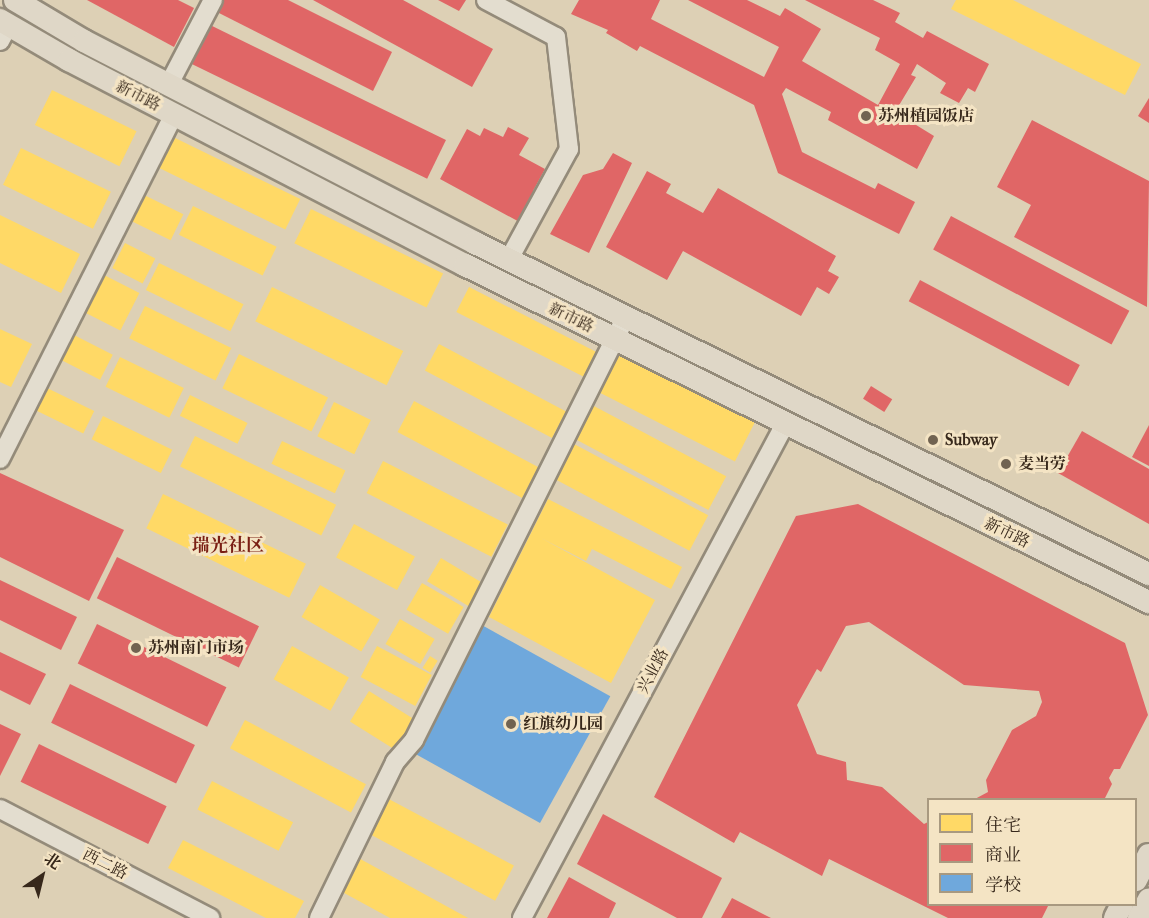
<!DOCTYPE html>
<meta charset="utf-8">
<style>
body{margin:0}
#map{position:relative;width:1149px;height:918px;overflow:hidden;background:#ddd0b5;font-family:"IM FELL French Canon","Noto Serif SC",serif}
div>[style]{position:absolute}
.homes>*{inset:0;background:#ffd966;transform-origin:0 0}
.shops>*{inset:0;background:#e06666;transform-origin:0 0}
.schools>*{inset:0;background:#6fa8dc;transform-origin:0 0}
.roads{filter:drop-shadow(2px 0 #948b7a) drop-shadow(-2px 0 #948b7a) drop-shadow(0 2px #948b7a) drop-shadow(0 -2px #948b7a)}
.minor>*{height:18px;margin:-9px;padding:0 9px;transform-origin:9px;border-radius:9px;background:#e3ddcf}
.major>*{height:22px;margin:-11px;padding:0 11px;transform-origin:11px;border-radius:11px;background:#dfd7c7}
.dots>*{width:16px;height:16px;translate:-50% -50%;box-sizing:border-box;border:3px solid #f4e4c4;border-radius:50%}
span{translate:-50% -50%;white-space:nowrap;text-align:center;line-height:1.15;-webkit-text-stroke:6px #f4e4c4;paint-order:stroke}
.street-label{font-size:16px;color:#37281b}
.poi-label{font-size:16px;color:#37281b;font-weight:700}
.left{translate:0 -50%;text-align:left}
.neighbourhood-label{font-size:18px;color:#7a1f14;font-weight:700}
.legend{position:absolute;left:927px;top:798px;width:210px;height:108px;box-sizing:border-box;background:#f4e4c4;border:2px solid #a89980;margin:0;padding:8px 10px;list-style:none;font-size:18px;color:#37281b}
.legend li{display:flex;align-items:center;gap:12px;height:30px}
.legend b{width:30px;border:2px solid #a89980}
.north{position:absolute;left:12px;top:846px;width:60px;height:60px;-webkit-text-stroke:4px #f4e4c4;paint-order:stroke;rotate:35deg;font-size:16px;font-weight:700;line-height:24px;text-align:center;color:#37281b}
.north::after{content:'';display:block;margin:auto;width:21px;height:27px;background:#37281b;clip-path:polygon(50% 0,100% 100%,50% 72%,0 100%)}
</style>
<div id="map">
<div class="homes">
<i style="clip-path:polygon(956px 0,1013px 0,1141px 64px,1125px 95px,951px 9px)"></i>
<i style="left:52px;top:90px;width:94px;height:39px;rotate:26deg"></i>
<i style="left:169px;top:135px;width:146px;height:34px;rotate:26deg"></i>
<i style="left:21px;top:148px;width:100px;height:41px;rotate:26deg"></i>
<i style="left:142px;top:194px;width:46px;height:29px;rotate:26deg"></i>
<i style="left:193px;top:206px;width:93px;height:32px;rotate:26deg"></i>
<i style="left:311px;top:209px;width:147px;height:38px;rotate:26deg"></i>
<i style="clip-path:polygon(0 215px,80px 254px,61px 293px,0 263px)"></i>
<i style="left:125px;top:243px;width:34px;height:28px;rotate:27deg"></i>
<i style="left:159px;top:263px;width:94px;height:30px;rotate:26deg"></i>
<i style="left:102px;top:274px;width:42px;height:42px;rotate:27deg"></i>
<i style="left:272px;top:287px;width:146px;height:38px;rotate:26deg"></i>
<i style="left:469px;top:287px;width:143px;height:28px;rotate:27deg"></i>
<i style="left:145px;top:306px;width:96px;height:36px;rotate:26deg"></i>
<i style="clip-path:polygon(0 329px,32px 344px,11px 387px,0 382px)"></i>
<i style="left:70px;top:333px;width:48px;height:28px;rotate:27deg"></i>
<i style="left:439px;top:344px;width:144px;height:30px;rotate:28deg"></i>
<i style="left:615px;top:351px;width:157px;height:44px;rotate:27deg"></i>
<i style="left:239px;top:354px;width:99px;height:38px;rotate:26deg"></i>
<i style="left:120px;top:357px;width:71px;height:33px;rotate:26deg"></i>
<i style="left:43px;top:386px;width:57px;height:25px;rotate:26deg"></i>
<i style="left:190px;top:395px;width:64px;height:23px;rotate:26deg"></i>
<i style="left:414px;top:401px;width:141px;height:35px;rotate:28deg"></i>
<i style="left:334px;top:402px;width:41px;height:38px;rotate:26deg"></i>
<i style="left:592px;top:405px;width:152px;height:38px;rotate:28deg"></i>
<i style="left:103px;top:416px;width:77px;height:26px;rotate:26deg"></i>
<i style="left:195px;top:436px;width:157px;height:34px;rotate:26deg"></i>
<i style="left:282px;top:441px;width:70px;height:25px;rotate:25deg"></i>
<i style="left:574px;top:444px;width:152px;height:40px;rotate:28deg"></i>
<i style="left:383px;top:461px;width:140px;height:36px;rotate:27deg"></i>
<i style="left:163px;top:494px;width:159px;height:38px;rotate:26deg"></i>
<i style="clip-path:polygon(548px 499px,682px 567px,671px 589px,592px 549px,586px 561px,541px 538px,655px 600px,611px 683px,489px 617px)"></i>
<i style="left:354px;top:524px;width:69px;height:38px;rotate:28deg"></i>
<i style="left:441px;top:558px;width:49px;height:27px;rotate:31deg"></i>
<i style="left:422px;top:583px;width:48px;height:31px;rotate:30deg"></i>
<i style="left:320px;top:585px;width:69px;height:37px;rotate:30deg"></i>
<i style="left:400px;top:619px;width:40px;height:29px;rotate:30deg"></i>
<i style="left:292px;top:646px;width:65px;height:38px;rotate:29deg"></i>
<i style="left:377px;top:646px;width:62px;height:35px;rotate:28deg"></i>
<i style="left:430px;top:656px;width:9px;height:14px;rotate:32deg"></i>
<i style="left:369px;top:691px;width:57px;height:36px;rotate:32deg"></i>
<i style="left:245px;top:720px;width:137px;height:32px;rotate:28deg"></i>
<i style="left:212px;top:781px;width:91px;height:32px;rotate:27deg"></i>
<i style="left:385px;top:797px;width:146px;height:40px;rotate:28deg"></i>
<i style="clip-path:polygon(183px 840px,304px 901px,295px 918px,266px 918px,168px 868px)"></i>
<i style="clip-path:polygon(353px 855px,468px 918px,390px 918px,335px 888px)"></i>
</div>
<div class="shops">
<i style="clip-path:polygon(87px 0,178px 0,194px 8px,174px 47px)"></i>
<i style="clip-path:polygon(223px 0,288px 0,392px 52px,373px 91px,217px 12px)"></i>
<i style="clip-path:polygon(313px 0,403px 0,493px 49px,472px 87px)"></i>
<i style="clip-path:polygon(438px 0,466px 0,459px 11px)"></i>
<i style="clip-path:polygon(579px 0,660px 0,651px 19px,764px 77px,779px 47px,688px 0,747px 0,780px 16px,785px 8px,821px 29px,802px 61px,878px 105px,900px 64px,875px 50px,880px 38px,805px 0,873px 0,900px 13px,895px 22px,923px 38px,927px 31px,989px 64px,975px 92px,968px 88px,959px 103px,940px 93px,946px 83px,917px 64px,911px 75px,916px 77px,895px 112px,934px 136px,917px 169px,828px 120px,831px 112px,786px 88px,782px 94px,802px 152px,875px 189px,878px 183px,915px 202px,899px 234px,778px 173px,754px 105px,640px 46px,637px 51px,606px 33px,608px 30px,571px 14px)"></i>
<i style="left:206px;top:23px;width:267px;height:43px;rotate:26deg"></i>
<i style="clip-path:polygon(1149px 98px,1149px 123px,1138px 116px)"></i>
<i style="clip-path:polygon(1032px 120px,1149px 181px,1147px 307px,1014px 237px,1031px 205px,997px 187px)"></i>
<i style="clip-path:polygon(508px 127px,529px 138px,519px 155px,545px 169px,533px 191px,541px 196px,525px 225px,440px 179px,467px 129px,480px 136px,484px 128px,503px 137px)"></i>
<i style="clip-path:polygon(613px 153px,632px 163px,589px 253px,550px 234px,583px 175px,603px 169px)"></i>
<i style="clip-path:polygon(647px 171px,671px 184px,666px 193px,703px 213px,718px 188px,836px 256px,828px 271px,839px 277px,829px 294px,817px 287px,801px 316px,683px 251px,667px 280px,606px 247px)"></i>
<i style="left:951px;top:216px;width:202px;height:38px;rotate:28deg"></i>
<i style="left:920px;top:280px;width:181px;height:24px;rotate:28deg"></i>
<i style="left:871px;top:386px;width:25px;height:15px;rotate:32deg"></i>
<i style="clip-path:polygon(1149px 425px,1149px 466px,1132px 457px)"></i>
<i style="clip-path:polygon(1082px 431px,1149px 469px,1149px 524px,1058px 473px)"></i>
<i style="clip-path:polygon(0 473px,124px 530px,89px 601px,0 557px)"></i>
<i style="clip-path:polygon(858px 504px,1125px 643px,1148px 715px,1120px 769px,1114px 769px,1109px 778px,1112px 784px,1104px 800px,973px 800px,988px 792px,986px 780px,1012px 730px,1036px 716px,1042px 702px,1039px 691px,964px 685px,869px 622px,846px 626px,821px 672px,817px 669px,797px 705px,817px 754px,846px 762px,847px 780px,882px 787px,924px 824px,928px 822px,928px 904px,1049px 904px,1042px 918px,948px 918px,829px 859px,822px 876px,740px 832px,734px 843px,654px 797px,796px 516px)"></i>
<i style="left:117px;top:557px;width:158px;height:46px;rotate:26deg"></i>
<i style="clip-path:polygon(0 580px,77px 617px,61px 650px,0 620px)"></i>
<i style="left:97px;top:624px;width:144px;height:44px;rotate:26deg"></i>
<i style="clip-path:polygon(0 652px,46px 674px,30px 705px,0 690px)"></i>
<i style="left:70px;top:684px;width:139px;height:43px;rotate:26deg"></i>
<i style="clip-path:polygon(0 724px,21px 734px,0 776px)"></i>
<i style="left:39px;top:744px;width:142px;height:42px;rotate:26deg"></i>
<i style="clip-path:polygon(603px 814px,722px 878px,702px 918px,677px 918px,577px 864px)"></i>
<i style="clip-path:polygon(569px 877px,616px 903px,609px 918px,547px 918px)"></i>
<i style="clip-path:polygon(732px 898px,771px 918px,721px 918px)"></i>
</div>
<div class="schools">
<i style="left:480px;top:624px;width:149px;height:145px;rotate:29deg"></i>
</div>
<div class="roads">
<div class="minor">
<i style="left:486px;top:0;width:79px;rotate:27.9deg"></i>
<i style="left:556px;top:37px;width:113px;rotate:83.4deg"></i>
<i style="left:569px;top:149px;width:125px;rotate:118.6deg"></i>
<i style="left:0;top:41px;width:19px;rotate:-62deg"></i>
<i style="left:168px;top:86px;width:97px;rotate:-62.4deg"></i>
<i style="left:0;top:459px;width:386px;rotate:-63.2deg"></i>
<i style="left:0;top:809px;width:237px;rotate:27.4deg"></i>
<i style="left:319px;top:918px;width:174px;rotate:-64deg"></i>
<i style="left:395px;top:762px;width:29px;rotate:-49deg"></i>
<i style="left:414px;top:740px;width:473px;rotate:-63.4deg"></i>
<i style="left:522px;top:918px;width:560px;rotate:-61.97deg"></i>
</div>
<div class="major">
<i style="left:15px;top:0;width:80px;rotate:30.7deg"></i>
<i style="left:84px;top:41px;width:440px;rotate:27.3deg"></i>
<i style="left:475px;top:243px;width:751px;rotate:26.16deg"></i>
<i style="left:0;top:20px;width:80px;rotate:30.1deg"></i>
<i style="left:69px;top:60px;width:446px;rotate:27.4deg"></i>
<i style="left:465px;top:265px;width:763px;rotate:26.23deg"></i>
<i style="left:1136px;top:880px;width:28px;rotate:-63deg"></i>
<i style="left:1115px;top:918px;width:16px;rotate:-63deg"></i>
<i style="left:1139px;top:918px;width:21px;rotate:-62deg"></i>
</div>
</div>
<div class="dots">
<i style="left:866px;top:116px;background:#716351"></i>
<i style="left:933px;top:440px;background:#716351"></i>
<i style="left:1006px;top:464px;background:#716351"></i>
<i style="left:136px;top:648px;background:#716351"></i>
<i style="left:511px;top:724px;background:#716351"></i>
</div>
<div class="street-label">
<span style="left:138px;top:96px;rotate:27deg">新市路</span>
<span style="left:571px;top:318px;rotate:26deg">新市路</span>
<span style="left:1007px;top:533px;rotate:26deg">新市路</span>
<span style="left:653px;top:671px;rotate:-62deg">兴业路</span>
<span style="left:105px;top:864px;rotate:27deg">西二路</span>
</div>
<div class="poi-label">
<span class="left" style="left:878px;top:116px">苏州植园饭店</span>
<span class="left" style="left:945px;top:440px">Subway</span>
<span class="left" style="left:1018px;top:464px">麦当劳</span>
<span class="left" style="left:148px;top:648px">苏州南门市场</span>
<span class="left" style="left:523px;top:724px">红旗幼儿园</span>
</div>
<div class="neighbourhood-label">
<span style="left:228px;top:546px">瑞光社区</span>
</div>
<ul class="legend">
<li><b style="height:16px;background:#ffd966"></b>住宅</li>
<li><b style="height:16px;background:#e06666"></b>商业</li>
<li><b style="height:16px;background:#6fa8dc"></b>学校</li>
</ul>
<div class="north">北</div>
</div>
